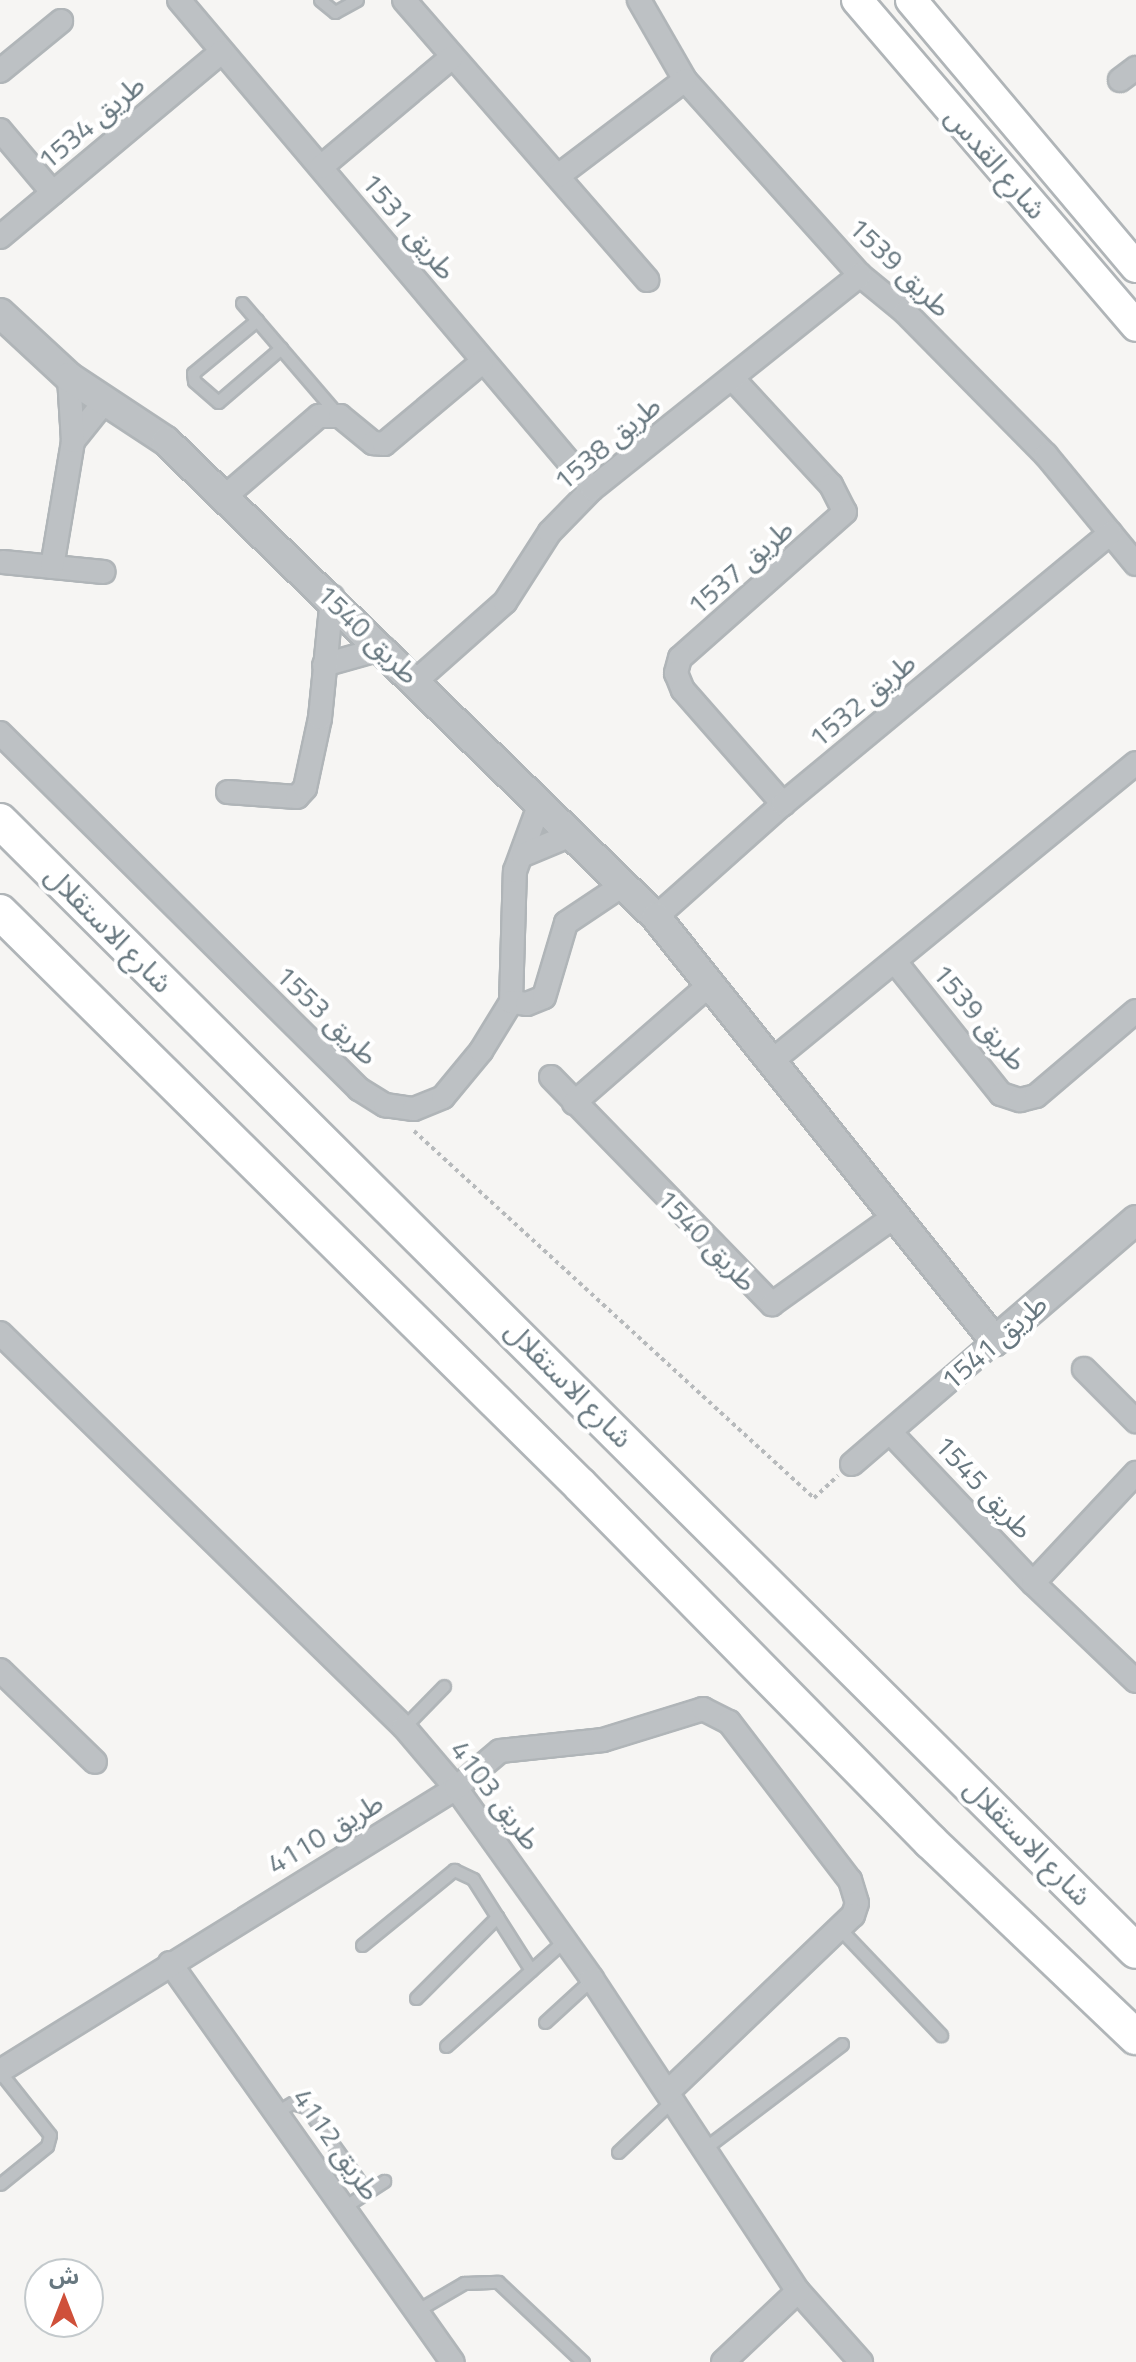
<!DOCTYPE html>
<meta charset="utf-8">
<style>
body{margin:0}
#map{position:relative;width:1136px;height:2362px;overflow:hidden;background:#f6f5f3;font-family:"Titillium Web","Noto Sans Arabic",sans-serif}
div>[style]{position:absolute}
.path>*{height:4px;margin-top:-2px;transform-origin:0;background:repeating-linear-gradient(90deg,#b7babc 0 4px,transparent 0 8px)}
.roads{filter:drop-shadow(2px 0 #b0b5b8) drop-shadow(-2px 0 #b0b5b8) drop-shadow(0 2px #b0b5b8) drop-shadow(0 -2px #b0b5b8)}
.service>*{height:11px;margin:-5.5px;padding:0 5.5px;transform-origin:5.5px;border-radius:5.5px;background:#bdc1c4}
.minor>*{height:22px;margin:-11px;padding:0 11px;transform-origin:11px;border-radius:11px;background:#bdc1c4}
.tertiary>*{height:28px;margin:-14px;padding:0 14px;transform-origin:14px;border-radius:14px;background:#bdc1c4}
.secondary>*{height:30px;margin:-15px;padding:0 15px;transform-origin:15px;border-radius:15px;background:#fff}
.primary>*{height:34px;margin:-17px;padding:0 17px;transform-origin:17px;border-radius:17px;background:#fff}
span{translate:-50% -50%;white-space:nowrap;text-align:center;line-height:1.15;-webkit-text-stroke:8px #fff;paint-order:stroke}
.street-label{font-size:28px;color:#687880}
.north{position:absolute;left:24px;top:2258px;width:80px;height:80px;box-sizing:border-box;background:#fff;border:2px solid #c3c9cc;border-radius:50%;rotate:0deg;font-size:22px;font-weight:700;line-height:32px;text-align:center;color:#687880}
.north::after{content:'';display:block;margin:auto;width:28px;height:36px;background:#cf503a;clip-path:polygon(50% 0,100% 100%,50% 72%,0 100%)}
</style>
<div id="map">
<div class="path">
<i style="left:414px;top:1131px;width:543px;rotate:42.54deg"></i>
<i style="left:814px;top:1498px;width:33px;rotate:-43deg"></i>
</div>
<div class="roads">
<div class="service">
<i style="left:320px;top:0;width:19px;rotate:39deg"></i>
<i style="left:335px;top:12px;width:25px;rotate:-29deg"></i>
<i style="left:242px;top:303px;width:149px;rotate:49.4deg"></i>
<i style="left:257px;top:320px;width:83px;rotate:140.4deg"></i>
<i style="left:193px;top:373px;width:8px;rotate:83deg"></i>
<i style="left:194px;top:381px;width:32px;rotate:41deg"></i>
<i style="left:218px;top:402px;width:83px;rotate:-40.6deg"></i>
<i style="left:404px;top:1727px;width:57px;rotate:-45.7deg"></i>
<i style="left:839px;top:1928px;width:148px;rotate:46.4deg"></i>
<i style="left:362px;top:1945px;width:119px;rotate:-39.2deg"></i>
<i style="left:454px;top:1870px;width:21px;rotate:25deg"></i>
<i style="left:473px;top:1879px;width:108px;rotate:57.5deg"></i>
<i style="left:416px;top:1998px;width:115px;rotate:-45deg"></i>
<i style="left:545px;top:2022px;width:64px;rotate:-42.5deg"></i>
<i style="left:446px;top:2046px;width:159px;rotate:-41.7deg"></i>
<i style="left:0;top:2072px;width:80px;rotate:51.6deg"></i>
<i style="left:50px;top:2135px;width:11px;rotate:105deg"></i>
<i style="left:47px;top:2146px;width:60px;rotate:141deg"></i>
<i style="left:278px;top:2111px;width:16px;rotate:-30deg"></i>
<i style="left:292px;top:2103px;width:15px;rotate:16deg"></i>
<i style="left:306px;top:2107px;width:105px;rotate:54.3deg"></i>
<i style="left:705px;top:2148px;width:172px;rotate:-37.2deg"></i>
<i style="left:618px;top:2152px;width:76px;rotate:-43.4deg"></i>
<i style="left:344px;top:2207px;width:48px;rotate:-33deg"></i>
<i style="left:416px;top:2311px;width:56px;rotate:-30.3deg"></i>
<i style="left:464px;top:2283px;width:34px;rotate:-2deg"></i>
<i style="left:498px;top:2282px;width:117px;rotate:43.3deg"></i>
</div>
<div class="minor">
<i style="left:179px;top:0;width:640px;rotate:49.82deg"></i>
<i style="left:404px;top:0;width:371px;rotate:49deg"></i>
<i style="left:639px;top:0;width:92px;rotate:60.1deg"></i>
<i style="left:685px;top:80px;width:262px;rotate:48.1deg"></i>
<i style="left:860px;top:275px;width:58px;rotate:39.4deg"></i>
<i style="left:905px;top:312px;width:201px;rotate:45.4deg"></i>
<i style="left:1046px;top:455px;width:141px;rotate:50.5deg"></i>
<i style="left:0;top:71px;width:79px;rotate:-39.3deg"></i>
<i style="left:1120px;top:80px;width:20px;rotate:-37deg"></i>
<i style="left:0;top:130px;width:82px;rotate:49.9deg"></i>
<i style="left:321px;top:167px;width:170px;rotate:-40deg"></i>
<i style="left:558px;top:176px;width:159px;rotate:-37.1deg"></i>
<i style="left:0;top:237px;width:288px;rotate:-39.9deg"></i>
<i style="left:734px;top:380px;width:143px;rotate:47.3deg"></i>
<i style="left:831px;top:485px;width:30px;rotate:63deg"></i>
<i style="left:845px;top:512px;width:220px;rotate:138.5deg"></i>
<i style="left:680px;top:658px;width:16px;rotate:105deg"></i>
<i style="left:676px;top:673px;width:18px;rotate:68deg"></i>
<i style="left:683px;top:690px;width:152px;rotate:48.7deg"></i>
<i style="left:73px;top:441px;width:51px;rotate:-51.3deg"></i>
<i style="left:222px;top:499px;width:128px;rotate:-40.6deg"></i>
<i style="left:319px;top:416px;width:21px"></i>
<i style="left:340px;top:416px;width:43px;rotate:39.3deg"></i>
<i style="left:373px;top:443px;width:11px;rotate:5deg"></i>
<i style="left:384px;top:444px;width:128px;rotate:-39.9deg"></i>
<i style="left:3px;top:562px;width:101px;rotate:5.7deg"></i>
<i style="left:52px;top:567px;width:128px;rotate:-80.5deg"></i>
<i style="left:73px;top:441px;width:64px;rotate:-93.6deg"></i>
<i style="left:324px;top:665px;width:62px;rotate:-15.8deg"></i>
<i style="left:417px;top:680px;width:118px;rotate:-41.6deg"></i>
<i style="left:505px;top:602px;width:83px;rotate:-57.3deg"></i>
<i style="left:550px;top:532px;width:60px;rotate:-45.7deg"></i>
<i style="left:592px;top:489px;width:343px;rotate:-38.6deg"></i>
<i style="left:0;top:733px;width:506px;rotate:44.76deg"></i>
<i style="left:359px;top:1089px;width:31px;rotate:32deg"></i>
<i style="left:385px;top:1105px;width:29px;rotate:8deg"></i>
<i style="left:414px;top:1109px;width:31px;rotate:-22deg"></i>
<i style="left:443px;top:1097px;width:60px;rotate:-50.4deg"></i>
<i style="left:481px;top:1051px;width:57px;rotate:-58.5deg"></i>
<i style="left:511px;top:1002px;width:131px;rotate:-88.3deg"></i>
<i style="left:515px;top:871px;width:72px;rotate:-69.8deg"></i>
<i style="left:228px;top:792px;width:69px;rotate:4.1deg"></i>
<i style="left:297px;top:797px;width:12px;rotate:-48deg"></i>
<i style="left:305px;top:788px;width:72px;rotate:-77.9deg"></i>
<i style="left:320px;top:718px;width:122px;rotate:-84.3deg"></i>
<i style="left:523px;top:855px;width:52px;rotate:-22.6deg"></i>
<i style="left:656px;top:917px;width:170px;rotate:-41.7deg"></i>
<i style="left:783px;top:804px;width:425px;rotate:-39.6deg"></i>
<i style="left:896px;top:963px;width:168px;rotate:51.3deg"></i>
<i style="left:1001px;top:1094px;width:20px;rotate:18deg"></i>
<i style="left:1020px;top:1100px;width:16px;rotate:-14deg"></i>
<i style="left:1036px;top:1096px;width:131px;rotate:-40.4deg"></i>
<i style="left:511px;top:1002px;width:16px;rotate:7deg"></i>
<i style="left:527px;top:1004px;width:18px;rotate:-22deg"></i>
<i style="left:544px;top:997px;width:77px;rotate:-73.4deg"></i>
<i style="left:566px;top:923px;width:69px;rotate:-33.7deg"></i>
<i style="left:772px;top:1061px;width:470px;rotate:-39.3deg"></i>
<i style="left:551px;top:1077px;width:317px;rotate:45.8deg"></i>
<i style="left:772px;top:1304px;width:148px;rotate:-35.6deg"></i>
<i style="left:574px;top:1103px;width:178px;rotate:-41.1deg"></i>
<i style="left:0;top:1333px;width:564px;rotate:44.28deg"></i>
<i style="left:404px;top:1727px;width:80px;rotate:49.6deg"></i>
<i style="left:456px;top:1788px;width:234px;rotate:54.5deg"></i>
<i style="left:592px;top:1979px;width:374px;rotate:56.6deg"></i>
<i style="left:798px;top:2291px;width:95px;rotate:48.4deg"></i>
<i style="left:1084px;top:1369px;width:74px;rotate:45deg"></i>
<i style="left:890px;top:1432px;width:208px;rotate:46.6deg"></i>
<i style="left:1033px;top:1583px;width:142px;rotate:43.6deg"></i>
<i style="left:852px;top:1464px;width:189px;rotate:-40.7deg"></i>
<i style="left:1033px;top:1583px;width:151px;rotate:-46.9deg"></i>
<i style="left:0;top:1670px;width:132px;rotate:44.1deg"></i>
<i style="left:170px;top:1963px;width:489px;rotate:54.7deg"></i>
<i style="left:0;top:2071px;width:537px;rotate:-31.82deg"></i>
<i style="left:456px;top:1788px;width:57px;rotate:-40.1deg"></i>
<i style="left:500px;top:1751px;width:104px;rotate:-6.1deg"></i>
<i style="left:603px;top:1740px;width:105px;rotate:-17.2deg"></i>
<i style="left:703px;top:1709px;width:29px;rotate:27deg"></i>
<i style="left:729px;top:1722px;width:199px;rotate:52.6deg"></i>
<i style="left:850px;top:1880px;width:24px;rotate:73deg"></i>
<i style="left:857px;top:1903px;width:13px;rotate:108deg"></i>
<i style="left:853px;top:1915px;width:255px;rotate:136.3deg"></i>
<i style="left:723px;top:2362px;width:103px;rotate:-43.4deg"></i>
</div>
<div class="tertiary">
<i style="left:0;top:313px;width:94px;rotate:42.8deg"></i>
<i style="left:69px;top:377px;width:116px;rotate:33.4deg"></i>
<i style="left:166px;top:441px;width:683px;rotate:44.17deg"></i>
<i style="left:656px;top:917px;width:543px;rotate:51.36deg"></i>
<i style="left:995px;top:1341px;width:186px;rotate:-40.6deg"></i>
</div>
<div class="secondary">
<i style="left:857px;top:0;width:429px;rotate:49.4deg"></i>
<i style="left:911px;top:0;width:349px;rotate:49.9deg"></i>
</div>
<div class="primary">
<i style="left:0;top:821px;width:1602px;rotate:44.85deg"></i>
<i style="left:0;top:912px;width:815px;rotate:44.65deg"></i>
<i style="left:580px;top:1485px;width:501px;rotate:45.49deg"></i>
<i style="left:931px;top:1842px;width:283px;rotate:43.6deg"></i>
</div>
</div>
<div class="street-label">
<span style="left:91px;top:122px;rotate:-40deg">طريق 1534</span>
<span style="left:996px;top:163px;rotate:49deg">شارع القدس</span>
<span style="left:409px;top:226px;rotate:50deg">طريق 1531</span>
<span style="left:900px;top:267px;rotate:44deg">طريق 1539</span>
<span style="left:607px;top:443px;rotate:-40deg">طريق 1538</span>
<span style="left:740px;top:567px;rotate:-41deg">طريق 1537</span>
<span style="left:368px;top:634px;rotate:44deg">طريق 1540</span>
<span style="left:862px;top:700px;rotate:-40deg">طريق 1532</span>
<span style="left:109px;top:929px;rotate:45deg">شارع الاستقلال</span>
<span style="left:327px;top:1015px;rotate:44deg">طريق 1553</span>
<span style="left:980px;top:1017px;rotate:50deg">طريق 1539</span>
<span style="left:707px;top:1240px;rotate:46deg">طريق 1540</span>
<span style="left:994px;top:1342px;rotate:-41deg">طريق 1541</span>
<span style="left:569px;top:1384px;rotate:45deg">شارع الاستقلال</span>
<span style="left:984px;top:1487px;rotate:47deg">طريق 1545</span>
<span style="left:496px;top:1795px;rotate:53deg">طريق 4103</span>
<span style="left:325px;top:1833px;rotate:-31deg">طريق 4110</span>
<span style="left:1028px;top:1842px;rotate:45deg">شارع الاستقلال</span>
<span style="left:337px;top:2144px;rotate:55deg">طريق 4112</span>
</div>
<div class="north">ش</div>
</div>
